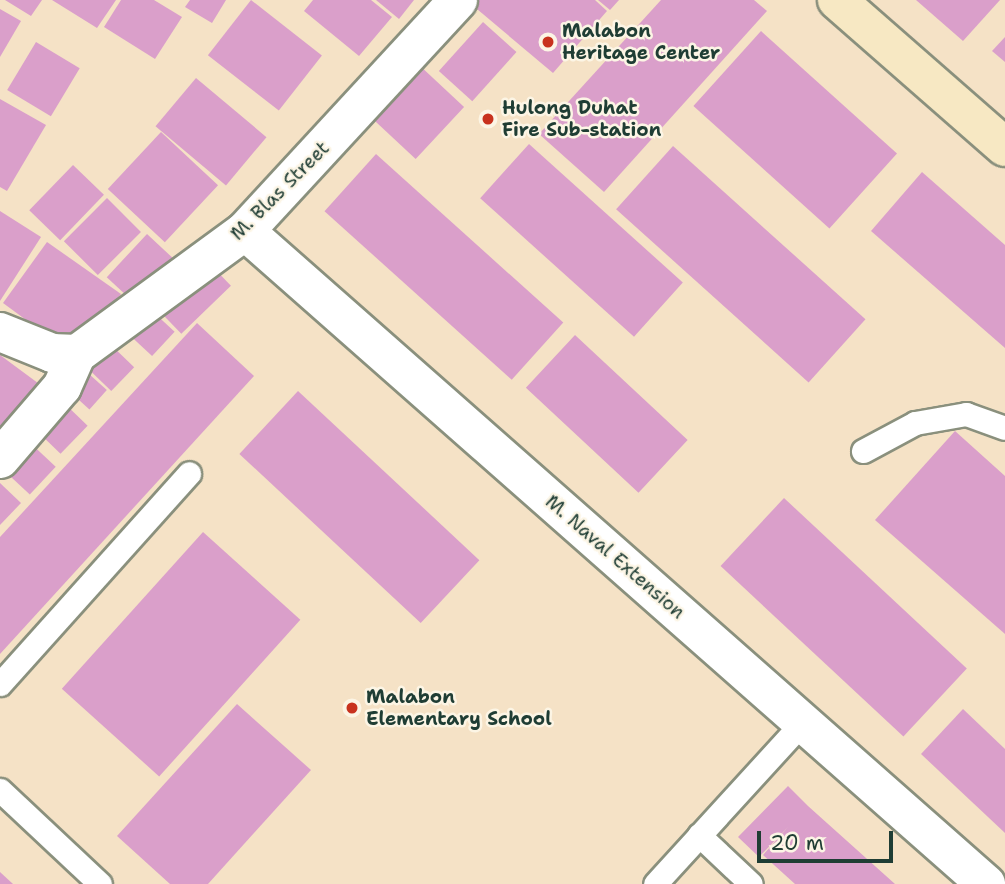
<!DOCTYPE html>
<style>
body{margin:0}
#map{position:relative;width:1005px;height:884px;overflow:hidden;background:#f5e2c6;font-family:"Shantell Sans",sans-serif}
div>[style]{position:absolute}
.building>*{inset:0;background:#da9fca;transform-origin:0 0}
.roads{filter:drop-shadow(2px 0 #8a907d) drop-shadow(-2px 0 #8a907d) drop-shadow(0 2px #8a907d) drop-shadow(0 -2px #8a907d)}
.lane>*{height:23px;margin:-11.5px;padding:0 11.5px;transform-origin:11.5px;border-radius:11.5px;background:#fff}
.street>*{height:38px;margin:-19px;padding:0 19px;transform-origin:19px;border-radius:19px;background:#fff}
.secondary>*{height:38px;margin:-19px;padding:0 19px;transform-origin:19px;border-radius:19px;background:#f7e8c3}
.dots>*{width:19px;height:19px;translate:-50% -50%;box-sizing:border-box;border:4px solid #fcf5e5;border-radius:50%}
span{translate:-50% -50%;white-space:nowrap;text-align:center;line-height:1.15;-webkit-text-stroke:5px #fcf5e5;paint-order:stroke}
.poi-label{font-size:19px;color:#1f3d34;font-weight:700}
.left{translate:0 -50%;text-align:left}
.street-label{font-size:19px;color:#1f3d34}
.scale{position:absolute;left:757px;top:831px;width:136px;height:32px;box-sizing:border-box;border:4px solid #1f3d34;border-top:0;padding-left:9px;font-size:21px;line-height:24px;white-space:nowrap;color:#1f3d34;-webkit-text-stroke:5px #fcf5e5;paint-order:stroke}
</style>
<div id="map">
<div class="building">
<i style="clip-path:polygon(5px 0,42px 0,31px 16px)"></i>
<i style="clip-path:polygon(52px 0,116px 0,97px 28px)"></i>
<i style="clip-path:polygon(121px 0,154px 0,182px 17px,155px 59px,104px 27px)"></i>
<i style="clip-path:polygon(190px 0,226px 0,212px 23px,185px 7px)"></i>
<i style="left:251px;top:0;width:90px;height:70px;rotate:38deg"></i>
<i style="clip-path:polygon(313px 0,371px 0,392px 17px,359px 56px,304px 11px)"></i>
<i style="clip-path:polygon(376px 0,414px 0,399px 19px)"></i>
<i style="clip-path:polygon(475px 0,595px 0,607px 11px,553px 73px,471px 4px)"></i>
<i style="clip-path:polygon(598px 0,619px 0,610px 10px)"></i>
<i style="clip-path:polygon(661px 0,754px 0,767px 11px,604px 192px,539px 134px)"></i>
<i style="clip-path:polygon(916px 0,1000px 0,963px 41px)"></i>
<i style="clip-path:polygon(0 9px,21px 21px,0 57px)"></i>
<i style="left:483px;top:22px;width:45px;height:66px;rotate:42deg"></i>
<i style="left:761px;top:31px;width:183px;height:101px;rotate:42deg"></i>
<i style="clip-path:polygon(1005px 37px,1005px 62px,992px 51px)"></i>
<i style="left:36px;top:42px;width:51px;height:56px;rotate:31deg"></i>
<i style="left:418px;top:64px;width:63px;height:71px;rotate:43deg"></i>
<i style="left:196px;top:78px;width:92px;height:63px;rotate:40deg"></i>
<i style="clip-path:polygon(0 99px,46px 125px,7px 191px,0 187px)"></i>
<i style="left:161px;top:132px;width:78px;height:78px;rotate:43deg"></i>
<i style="left:529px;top:144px;width:207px;height:73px;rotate:42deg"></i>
<i style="left:673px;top:146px;width:259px;height:85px;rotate:42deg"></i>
<i style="left:376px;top:154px;width:252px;height:77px;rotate:42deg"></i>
<i style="left:73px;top:165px;width:43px;height:63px;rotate:44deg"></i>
<i style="clip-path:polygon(922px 172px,1005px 245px,1005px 348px,871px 231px)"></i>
<i style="left:107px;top:198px;width:48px;height:61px;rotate:45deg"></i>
<i style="clip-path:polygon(0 211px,41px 237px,0 301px)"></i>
<i style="left:147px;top:234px;width:35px;height:59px;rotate:43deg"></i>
<i style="clip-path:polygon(47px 242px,121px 294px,95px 330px,73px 340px,48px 336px,3px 303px)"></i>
<i style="left:208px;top:262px;width:33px;height:69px;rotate:46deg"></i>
<i style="left:149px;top:308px;width:35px;height:33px;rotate:43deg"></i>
<i style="clip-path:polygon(197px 323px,254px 376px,0 654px,0 537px)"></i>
<i style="left:575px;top:335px;width:154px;height:72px;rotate:43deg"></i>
<i style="left:109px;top:343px;width:35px;height:33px;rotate:44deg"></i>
<i style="clip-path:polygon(0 355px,46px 389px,0 448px)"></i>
<i style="left:89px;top:374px;width:24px;height:26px;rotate:42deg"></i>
<i style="left:298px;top:391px;width:248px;height:86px;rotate:43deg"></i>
<i style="left:61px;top:400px;width:37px;height:39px;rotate:44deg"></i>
<i style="clip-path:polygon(955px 431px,1005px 476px,1005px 634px,875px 520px)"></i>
<i style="left:25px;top:438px;width:42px;height:38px;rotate:43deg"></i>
<i style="clip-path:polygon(0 483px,21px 503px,0 525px)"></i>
<i style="left:784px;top:498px;width:250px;height:93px;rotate:43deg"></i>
<i style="left:203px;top:532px;width:131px;height:211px;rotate:42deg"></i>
<i style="clip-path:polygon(237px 704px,311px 770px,208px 884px,170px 884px,117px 836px)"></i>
<i style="clip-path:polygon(963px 709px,1005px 749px,1005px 833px,921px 754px)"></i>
<i style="clip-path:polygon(788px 786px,808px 806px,895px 884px,795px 884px,763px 855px,788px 827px,759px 857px,738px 837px)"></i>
<i style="clip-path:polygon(0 872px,13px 884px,0 884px)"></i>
</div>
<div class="roads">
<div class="lane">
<i style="left:863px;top:451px;width:59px;rotate:-28.3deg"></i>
<i style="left:915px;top:423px;width:52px;rotate:-10deg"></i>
<i style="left:966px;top:414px;width:41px;rotate:19.7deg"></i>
<i style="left:0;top:684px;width:283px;rotate:-48.1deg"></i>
<i style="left:0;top:790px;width:137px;rotate:43.2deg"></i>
<i style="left:699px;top:835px;width:71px;rotate:43.3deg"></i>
<i style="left:655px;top:884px;width:218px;rotate:-47.6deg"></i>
</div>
<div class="street">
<i style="left:245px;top:231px;width:988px;rotate:41.39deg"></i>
<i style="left:0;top:332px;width:56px;rotate:22deg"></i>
<i style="left:52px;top:353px;width:25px;rotate:2deg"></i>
<i style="left:77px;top:354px;width:208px;rotate:-36.2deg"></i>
<i style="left:245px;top:231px;width:314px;rotate:-47.3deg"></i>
<i style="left:0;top:459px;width:95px;rotate:-49.3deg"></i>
<i style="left:62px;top:387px;width:36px;rotate:-66deg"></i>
</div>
<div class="secondary">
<i style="left:837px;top:0;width:223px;rotate:41.2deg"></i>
</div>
</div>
<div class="dots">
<i style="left:548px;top:42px;background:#c8321e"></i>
<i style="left:488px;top:119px;background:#c8321e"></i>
<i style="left:352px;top:708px;background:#c8321e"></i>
</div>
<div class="poi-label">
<span class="left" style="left:562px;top:42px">Malabon<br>Heritage Center</span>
<span class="left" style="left:502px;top:119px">Hulong Duhat<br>Fire Sub-station</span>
<span class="left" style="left:366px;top:708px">Malabon<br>Elementary School</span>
</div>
<div class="street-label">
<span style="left:280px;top:191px;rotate:-45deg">M. Blas Street</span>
<span style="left:615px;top:557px;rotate:41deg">M. Naval Extension</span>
</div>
<div class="scale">20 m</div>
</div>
